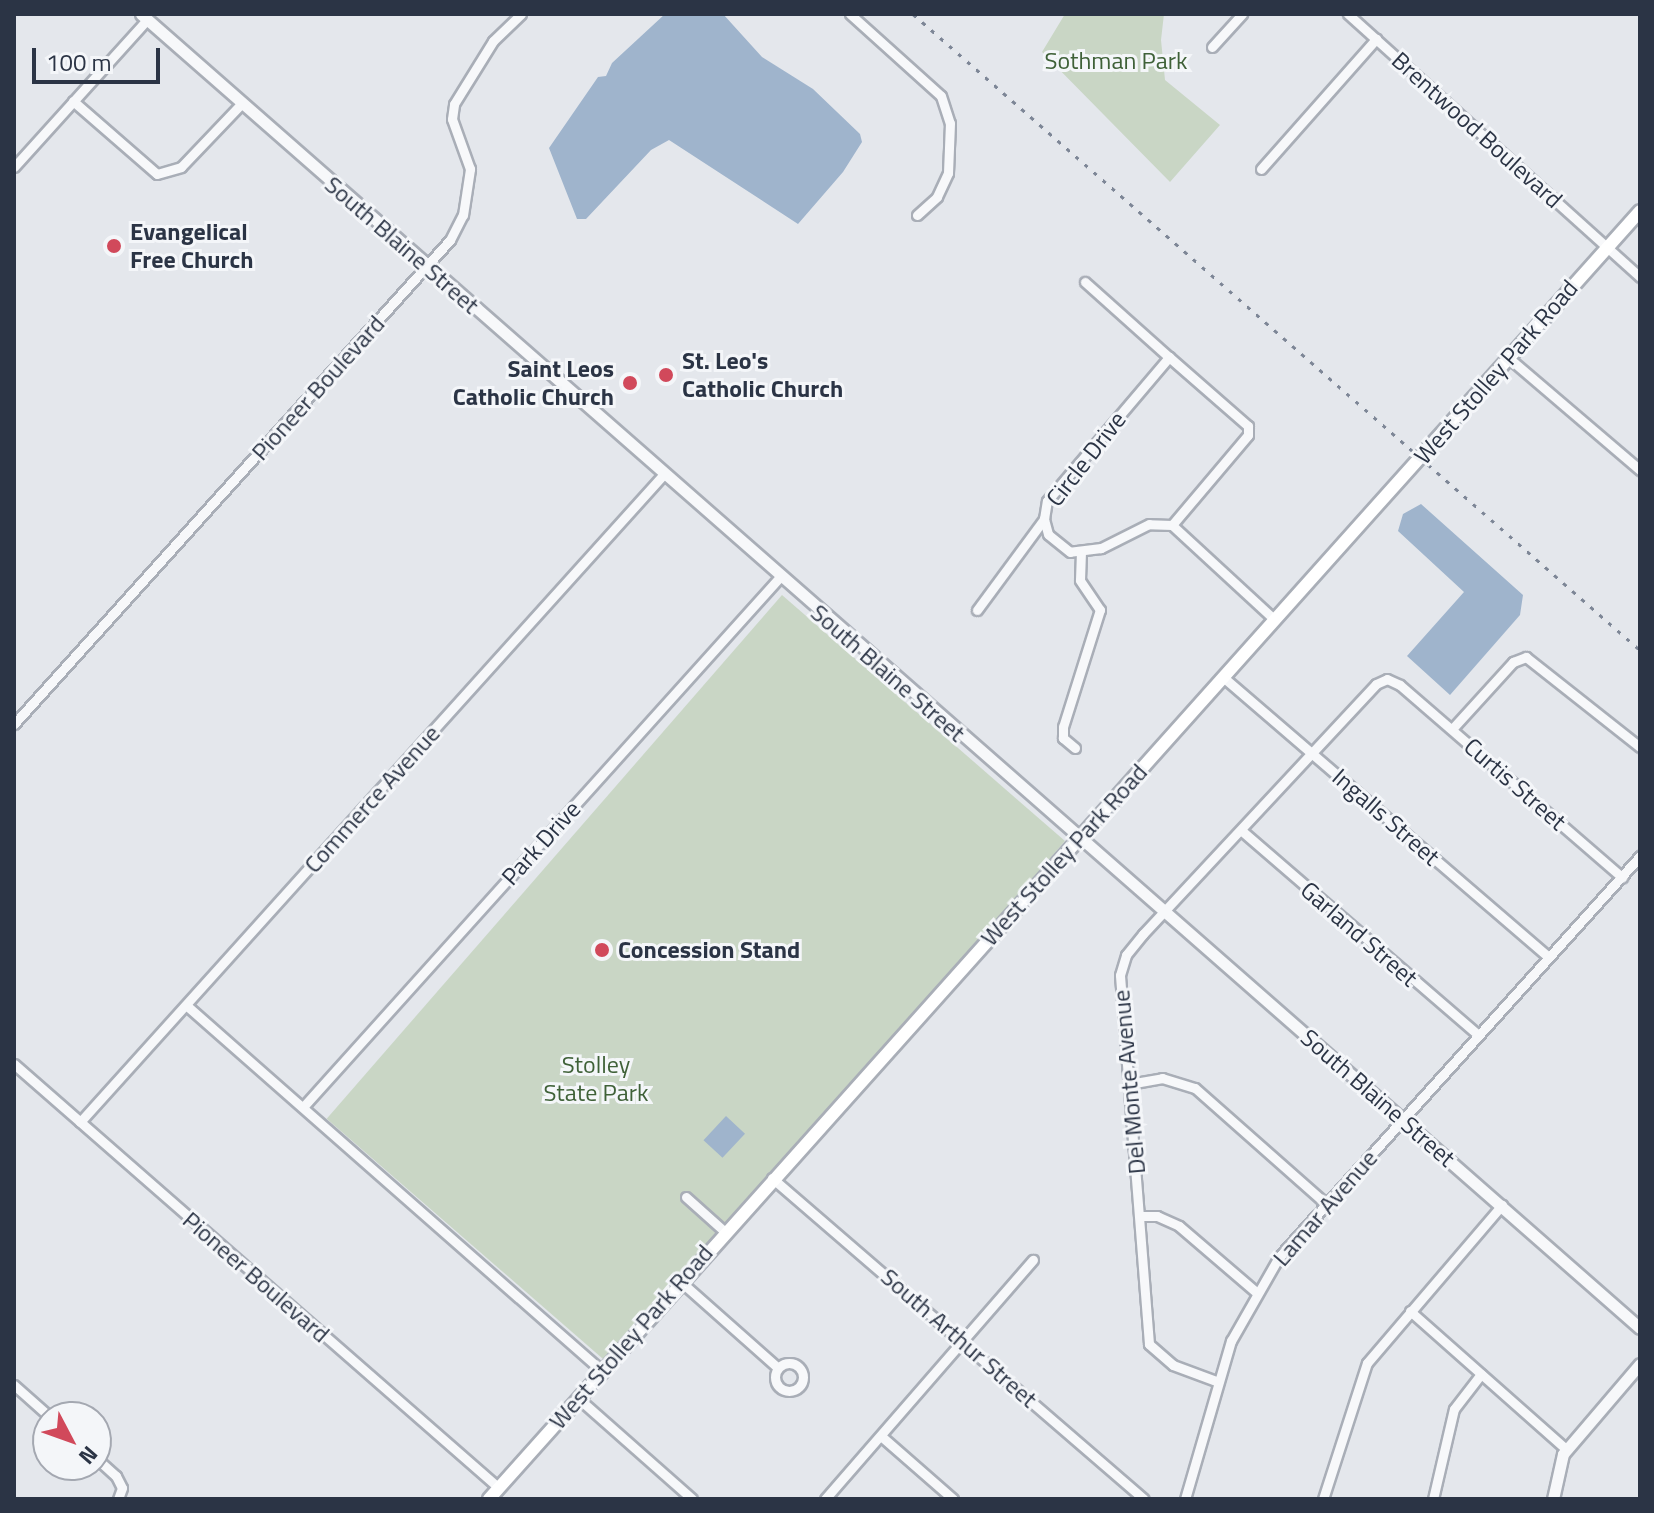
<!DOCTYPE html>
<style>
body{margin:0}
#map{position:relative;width:1654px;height:1513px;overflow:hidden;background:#e4e7ec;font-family:"Titillium Web",sans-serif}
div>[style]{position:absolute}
.green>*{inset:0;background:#c9d6c5;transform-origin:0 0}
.water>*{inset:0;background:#9fb4cc;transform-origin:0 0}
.roads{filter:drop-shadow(2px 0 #a9aeb7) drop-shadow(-2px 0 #a9aeb7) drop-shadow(0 2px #a9aeb7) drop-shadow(0 -2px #a9aeb7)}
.minor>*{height:9px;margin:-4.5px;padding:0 4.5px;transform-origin:4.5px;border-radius:4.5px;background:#f7f8fa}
.minor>.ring{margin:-4.5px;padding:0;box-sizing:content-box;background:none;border:9px solid #f7f8fa;border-radius:50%}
.tertiary>*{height:11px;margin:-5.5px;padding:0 5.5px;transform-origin:5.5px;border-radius:5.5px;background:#f7f8fa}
.secondary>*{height:12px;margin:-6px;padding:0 6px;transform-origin:6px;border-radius:6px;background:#fff}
.rail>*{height:3px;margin-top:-1.5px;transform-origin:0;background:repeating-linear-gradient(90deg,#7d8696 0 4px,transparent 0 12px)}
.dots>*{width:22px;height:22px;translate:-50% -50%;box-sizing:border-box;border:4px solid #f4f6f9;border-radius:50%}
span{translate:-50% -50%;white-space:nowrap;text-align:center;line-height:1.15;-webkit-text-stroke:6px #f4f6f9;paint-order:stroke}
.park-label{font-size:24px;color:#3f6138}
.street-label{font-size:24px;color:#2b3445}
.poi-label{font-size:24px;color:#2b3445;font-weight:700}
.left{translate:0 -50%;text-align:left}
.right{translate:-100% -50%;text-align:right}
.frame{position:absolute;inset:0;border:16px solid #2b3445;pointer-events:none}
.north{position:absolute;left:32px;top:1401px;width:80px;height:80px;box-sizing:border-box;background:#f4f6f9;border:2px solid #a4a8b1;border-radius:50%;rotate:131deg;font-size:22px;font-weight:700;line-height:32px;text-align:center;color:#2b3445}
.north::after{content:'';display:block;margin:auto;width:28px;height:36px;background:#d1495b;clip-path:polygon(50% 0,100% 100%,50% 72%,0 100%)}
.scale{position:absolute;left:32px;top:48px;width:128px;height:36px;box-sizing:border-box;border:4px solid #2b3445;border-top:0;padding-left:10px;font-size:24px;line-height:28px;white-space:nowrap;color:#2b3445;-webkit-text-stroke:6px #f4f6f9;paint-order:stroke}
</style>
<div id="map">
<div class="green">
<i style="clip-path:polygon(1065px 14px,1164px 14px,1161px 40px,1165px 80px,1220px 125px,1170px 182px,1042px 52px)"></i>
<i style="left:782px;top:595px;width:375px;height:694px;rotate:41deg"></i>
</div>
<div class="water">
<i style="clip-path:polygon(665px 14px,723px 14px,762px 57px,813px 89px,860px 134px,862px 142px,843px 172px,798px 224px,669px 140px,651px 150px,586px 219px,577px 219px,549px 148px,598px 77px,606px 76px,612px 63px)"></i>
<i style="clip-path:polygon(1421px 504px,1523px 595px,1520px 615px,1450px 695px,1407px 656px,1464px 592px,1398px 531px,1403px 514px)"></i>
<i style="left:726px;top:1116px;width:26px;height:33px;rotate:43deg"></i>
</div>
<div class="roads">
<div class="minor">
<i style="left:850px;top:14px;width:122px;rotate:42deg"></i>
<i style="left:941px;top:96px;width:28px;rotate:72deg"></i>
<i style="left:950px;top:123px;width:50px;rotate:92.3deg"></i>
<i style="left:948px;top:173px;width:26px;rotate:115deg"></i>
<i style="left:937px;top:197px;width:27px;rotate:138deg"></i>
<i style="left:1348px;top:14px;width:393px;rotate:42deg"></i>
<i style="left:1212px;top:47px;width:45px;rotate:-47.7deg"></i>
<i style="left:73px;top:101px;width:111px;rotate:41deg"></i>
<i style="left:157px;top:174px;width:25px;rotate:-16deg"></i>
<i style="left:181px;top:167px;width:88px;rotate:-46.4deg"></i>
<i style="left:14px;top:167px;width:198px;rotate:-47.9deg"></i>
<i style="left:1261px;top:169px;width:174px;rotate:-48.5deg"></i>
<i style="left:1085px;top:282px;width:113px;rotate:41.8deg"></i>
<i style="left:1169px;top:357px;width:105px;rotate:41.1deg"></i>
<i style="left:1248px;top:426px;width:9px;rotate:90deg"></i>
<i style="left:1248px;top:435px;width:118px;rotate:130.2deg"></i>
<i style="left:1172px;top:525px;width:23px;rotate:-178deg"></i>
<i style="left:1149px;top:524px;width:54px;rotate:153.4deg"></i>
<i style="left:1101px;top:548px;width:31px;rotate:173deg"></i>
<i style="left:1070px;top:552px;width:28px;rotate:-141deg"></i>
<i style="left:1048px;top:534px;width:16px;rotate:-105deg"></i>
<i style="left:1044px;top:519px;width:18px;rotate:-81deg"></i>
<i style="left:1047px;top:501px;width:189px;rotate:-49.7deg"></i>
<i style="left:1510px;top:359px;width:171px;rotate:40.5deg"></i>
<i style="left:1172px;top:525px;width:140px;rotate:42.7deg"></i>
<i style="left:977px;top:610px;width:113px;rotate:-53.6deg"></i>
<i style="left:1223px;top:677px;width:429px;rotate:40.7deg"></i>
<i style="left:14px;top:724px;width:651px;rotate:-47.99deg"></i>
<i style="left:450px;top:240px;width:28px;rotate:-63deg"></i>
<i style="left:463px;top:215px;width:47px;rotate:-81.3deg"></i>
<i style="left:470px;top:169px;width:53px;rotate:-109.8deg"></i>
<i style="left:452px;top:119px;width:15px;rotate:-82deg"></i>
<i style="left:454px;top:104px;width:74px;rotate:-58.2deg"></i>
<i style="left:493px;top:41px;width:39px;rotate:-44deg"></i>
<i style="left:1452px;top:729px;width:91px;rotate:-47.7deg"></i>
<i style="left:1513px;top:662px;width:14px;rotate:-21deg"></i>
<i style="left:1526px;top:657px;width:145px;rotate:38.3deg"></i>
<i style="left:1075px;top:748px;width:16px;rotate:-140deg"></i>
<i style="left:1063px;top:738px;width:11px;rotate:-90deg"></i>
<i style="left:1063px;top:727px;width:123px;rotate:-72.5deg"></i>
<i style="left:1100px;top:610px;width:36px;rotate:-124deg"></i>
<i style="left:1080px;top:580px;width:29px;rotate:-88deg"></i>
<i style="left:1242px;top:831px;width:312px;rotate:40.8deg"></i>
<i style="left:186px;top:1005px;width:554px;rotate:41.34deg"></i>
<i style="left:14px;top:1064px;width:644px;rotate:41.16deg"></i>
<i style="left:1129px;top:1084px;width:34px;rotate:-10deg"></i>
<i style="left:1162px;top:1078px;width:34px;rotate:17deg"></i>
<i style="left:1195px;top:1088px;width:175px;rotate:41.5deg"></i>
<i style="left:303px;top:1107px;width:712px;rotate:-48.02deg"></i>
<i style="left:80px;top:1122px;width:871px;rotate:-47.98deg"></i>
<i style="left:772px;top:1178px;width:491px;rotate:40.8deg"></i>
<i style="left:686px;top:1197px;width:51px;rotate:41.8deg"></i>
<i style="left:1140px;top:1216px;width:17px"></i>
<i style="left:1157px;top:1216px;width:24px;rotate:24deg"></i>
<i style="left:1179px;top:1226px;width:101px;rotate:40.6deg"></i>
<i style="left:680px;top:1281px;width:131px;rotate:41.6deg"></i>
<i style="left:1410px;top:1311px;width:208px;rotate:41.5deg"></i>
<i class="ring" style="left:775px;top:1363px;width:19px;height:19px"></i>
<i style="left:1216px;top:1381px;width:46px;rotate:-159.6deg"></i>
<i style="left:1173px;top:1365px;width:32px;rotate:-139deg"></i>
<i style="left:1149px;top:1344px;width:370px;rotate:-94.5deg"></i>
<i style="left:1120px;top:975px;width:21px;rotate:-73deg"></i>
<i style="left:1126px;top:955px;width:27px;rotate:-51deg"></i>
<i style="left:1143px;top:934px;width:342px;rotate:-47deg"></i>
<i style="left:1376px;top:684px;width:12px;rotate:-24deg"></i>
<i style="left:1387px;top:679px;width:14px;rotate:25deg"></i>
<i style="left:1400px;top:685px;width:294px;rotate:40.9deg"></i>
<i style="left:14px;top:1385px;width:48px;rotate:41.6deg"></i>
<i style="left:578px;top:1398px;width:152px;rotate:41.5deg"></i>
<i style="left:881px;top:1436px;width:96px;rotate:41.2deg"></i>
<i style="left:96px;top:1458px;width:27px;rotate:42deg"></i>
<i style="left:116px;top:1476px;width:13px;rotate:63deg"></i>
<i style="left:122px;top:1488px;width:12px;rotate:110deg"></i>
<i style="left:825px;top:1499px;width:317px;rotate:-49deg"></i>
<i style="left:1185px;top:1499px;width:165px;rotate:-73.8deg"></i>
<i style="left:1231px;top:1341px;width:97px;rotate:-60.3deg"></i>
<i style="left:1279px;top:1257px;width:540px;rotate:-48deg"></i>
<i style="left:1323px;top:1499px;width:143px;rotate:-72.1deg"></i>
<i style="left:1367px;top:1363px;width:208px;rotate:-49.5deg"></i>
<i style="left:1433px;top:1499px;width:92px;rotate:-76.9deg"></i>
<i style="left:1454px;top:1409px;width:44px;rotate:-52.4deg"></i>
</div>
<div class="tertiary">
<i style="left:141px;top:14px;width:1993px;rotate:41.24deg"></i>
<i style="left:1553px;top:1499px;width:46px;rotate:-77.5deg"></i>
<i style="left:1563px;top:1454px;width:118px;rotate:-49.5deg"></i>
</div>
<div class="secondary">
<i style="left:489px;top:1499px;width:1727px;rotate:-48.21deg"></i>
</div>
</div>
<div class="rail">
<i style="left:913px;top:14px;width:966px;rotate:41.18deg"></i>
</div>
<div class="dots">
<i style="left:114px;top:246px;background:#d1495b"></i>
<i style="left:666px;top:375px;background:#d1495b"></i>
<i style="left:630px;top:383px;background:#d1495b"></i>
<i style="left:602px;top:950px;background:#d1495b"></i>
</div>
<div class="park-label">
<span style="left:1116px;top:61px">Sothman Park</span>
<span style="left:596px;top:1079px">Stolley<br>State Park</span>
</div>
<div class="street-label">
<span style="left:1477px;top:130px;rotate:42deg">Brentwood Boulevard</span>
<span style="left:402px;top:245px;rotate:41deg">South Blaine Street</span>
<span style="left:1496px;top:372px;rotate:-49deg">West Stolley Park Road</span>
<span style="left:318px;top:388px;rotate:-48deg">Pioneer Boulevard</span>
<span style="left:1086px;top:459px;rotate:-52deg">Circle Drive</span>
<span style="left:888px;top:673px;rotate:41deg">South Blaine Street</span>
<span style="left:1515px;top:784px;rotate:41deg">Curtis Street</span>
<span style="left:372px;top:799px;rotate:-48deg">Commerce Avenue</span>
<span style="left:1386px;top:817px;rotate:41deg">Ingalls Street</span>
<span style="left:541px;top:843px;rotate:-48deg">Park Drive</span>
<span style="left:1064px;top:855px;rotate:-48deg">West Stolley Park Road</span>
<span style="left:1359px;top:934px;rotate:41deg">Garland Street</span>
<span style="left:1129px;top:1082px;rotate:-95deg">Del Monte Avenue</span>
<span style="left:1378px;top:1098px;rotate:41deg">South Blaine Street</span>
<span style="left:1325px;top:1208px;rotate:-49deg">Lamar Avenue</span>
<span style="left:256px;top:1277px;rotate:41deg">Pioneer Boulevard</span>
<span style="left:631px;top:1337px;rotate:-49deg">West Stolley Park Road</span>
<span style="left:959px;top:1338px;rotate:41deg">South Arthur Street</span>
</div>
<div class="poi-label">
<span class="left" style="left:130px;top:246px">Evangelical<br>Free Church</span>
<span class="left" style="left:682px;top:375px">St. Leo's<br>Catholic Church</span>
<span class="right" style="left:614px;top:383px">Saint Leos<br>Catholic Church</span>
<span class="left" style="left:618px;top:950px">Concession Stand</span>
</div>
<div class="frame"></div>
<div class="north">N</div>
<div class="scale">100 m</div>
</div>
